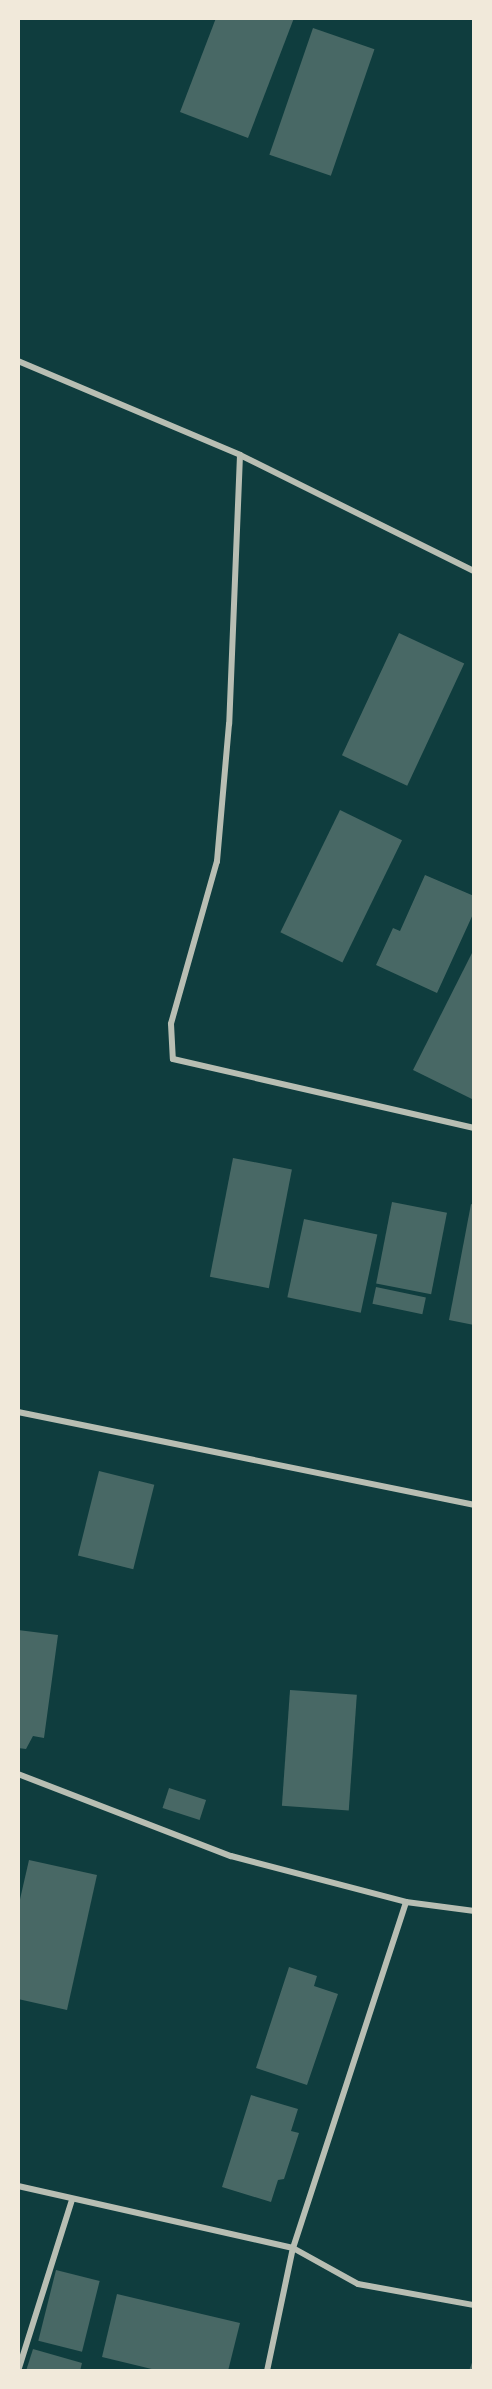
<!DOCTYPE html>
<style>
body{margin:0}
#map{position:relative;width:492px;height:2389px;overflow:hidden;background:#0f3d3e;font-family:"Crimson Pro",serif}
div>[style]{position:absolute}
.building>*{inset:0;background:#486865;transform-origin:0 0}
.minor>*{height:6px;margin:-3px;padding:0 3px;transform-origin:3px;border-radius:3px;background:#b8beb3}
span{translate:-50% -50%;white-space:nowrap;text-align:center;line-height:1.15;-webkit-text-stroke:6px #f1e9da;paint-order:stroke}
.frame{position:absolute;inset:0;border:20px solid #f1e9da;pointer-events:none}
</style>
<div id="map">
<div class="building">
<i style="clip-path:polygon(216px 18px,294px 18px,248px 138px,180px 112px)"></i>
<i style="left:313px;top:28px;width:65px;height:134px;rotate:19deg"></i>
<i style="left:399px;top:633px;width:72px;height:135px;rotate:25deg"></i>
<i style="left:340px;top:810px;width:69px;height:136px;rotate:26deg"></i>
<i style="clip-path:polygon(425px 875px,474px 896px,474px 912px,437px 993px,376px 965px,393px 928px,400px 931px)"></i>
<i style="clip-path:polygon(474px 949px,474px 1100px,413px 1070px)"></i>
<i style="left:233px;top:1158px;width:60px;height:121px;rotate:11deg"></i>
<i style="left:392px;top:1202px;width:56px;height:83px;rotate:11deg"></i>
<i style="clip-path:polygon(471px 1204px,474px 1205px,474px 1325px,449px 1320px)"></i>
<i style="left:304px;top:1219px;width:75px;height:80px;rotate:12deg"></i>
<i style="left:376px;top:1287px;width:51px;height:17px;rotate:12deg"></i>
<i style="left:99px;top:1471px;width:57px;height:87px;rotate:14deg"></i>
<i style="clip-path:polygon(18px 1630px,58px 1635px,44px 1738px,33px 1736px,26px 1749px,18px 1748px)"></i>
<i style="left:290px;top:1690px;width:67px;height:116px;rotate:4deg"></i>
<i style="left:169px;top:1788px;width:39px;height:21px;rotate:18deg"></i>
<i style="clip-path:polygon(29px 1860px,97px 1875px,67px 2010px,18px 1999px,18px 1908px)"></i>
<i style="clip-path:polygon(289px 1967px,317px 1976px,314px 1986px,338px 1994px,307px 2085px,256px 2068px)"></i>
<i style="clip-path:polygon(251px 2095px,298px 2109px,291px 2131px,299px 2133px,284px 2179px,278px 2180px,271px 2202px,222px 2187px)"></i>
<i style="left:56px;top:2270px;width:45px;height:73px;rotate:14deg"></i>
<i style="clip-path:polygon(117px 2294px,240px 2323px,228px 2371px,160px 2371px,102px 2357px)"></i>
<i style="clip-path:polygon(33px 2349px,82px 2363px,80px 2371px,26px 2371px)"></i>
<i style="clip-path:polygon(474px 2357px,474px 2371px,469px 2371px)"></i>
</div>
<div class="minor">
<i style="left:18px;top:361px;width:241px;rotate:22.9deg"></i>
<i style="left:240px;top:455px;width:261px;rotate:26.4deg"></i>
<i style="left:240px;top:455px;width:269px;rotate:92.3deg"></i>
<i style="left:229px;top:724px;width:138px;rotate:95deg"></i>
<i style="left:217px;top:861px;width:169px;rotate:105.8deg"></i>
<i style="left:171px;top:1024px;width:35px;rotate:87deg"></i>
<i style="left:173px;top:1059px;width:309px;rotate:12.9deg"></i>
<i style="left:18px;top:1412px;width:465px;rotate:11.5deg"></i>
<i style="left:18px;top:1774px;width:228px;rotate:21.1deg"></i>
<i style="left:231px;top:1856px;width:181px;rotate:14.7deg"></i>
<i style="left:406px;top:1902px;width:69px;rotate:7.5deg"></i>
<i style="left:18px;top:2186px;width:282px;rotate:12.7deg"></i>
<i style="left:293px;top:2248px;width:74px;rotate:29deg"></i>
<i style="left:358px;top:2284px;width:118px;rotate:10.3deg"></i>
<i style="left:18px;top:2371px;width:179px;rotate:-72.5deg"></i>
<i style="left:267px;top:2371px;width:126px;rotate:-78.1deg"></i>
<i style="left:293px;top:2248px;width:364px;rotate:-71.9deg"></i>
</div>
<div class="frame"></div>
</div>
